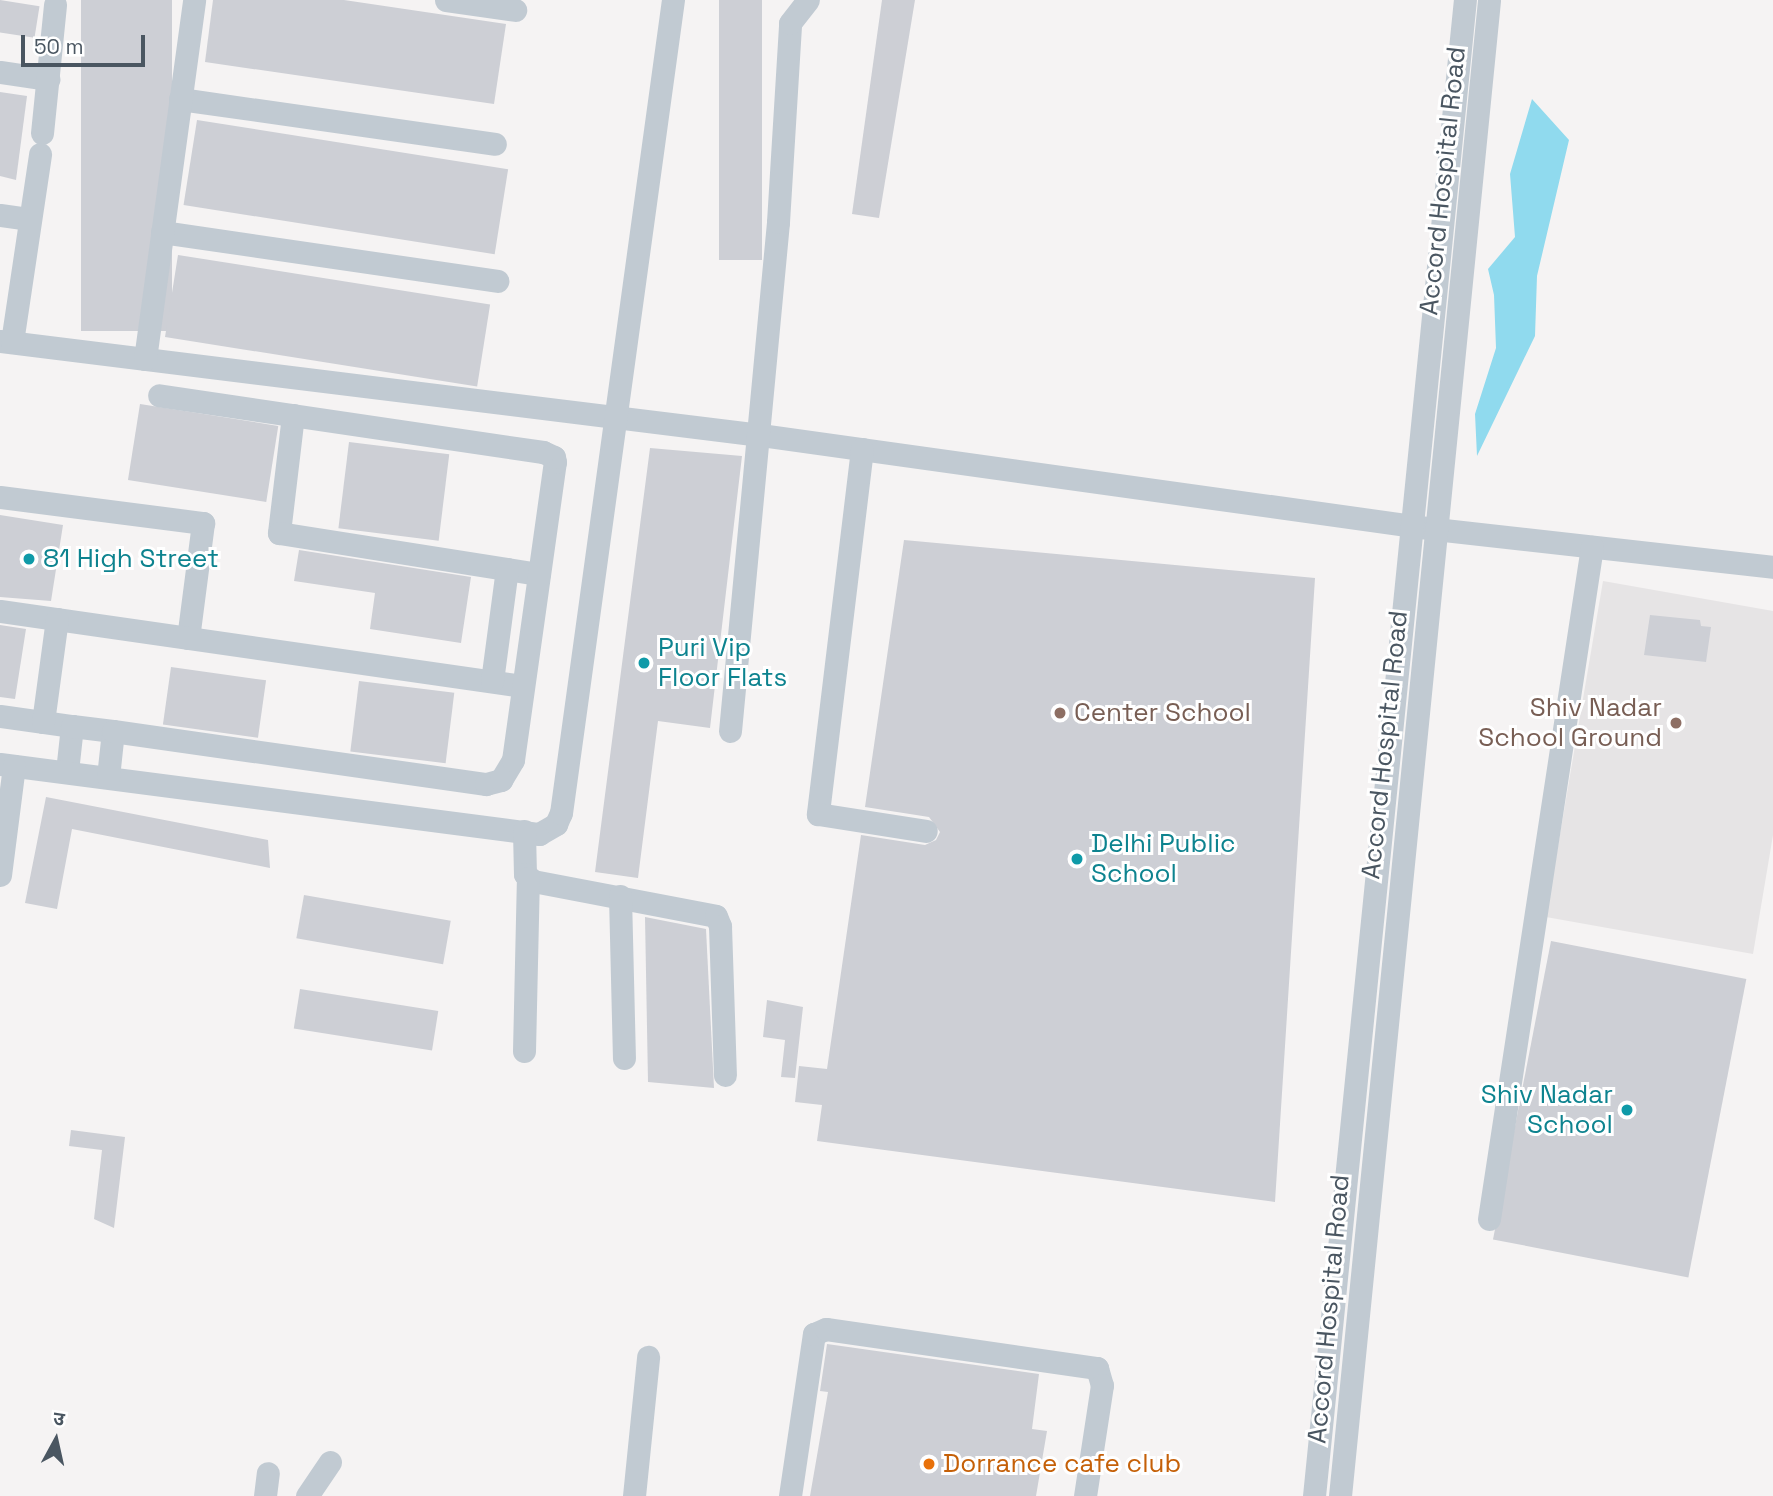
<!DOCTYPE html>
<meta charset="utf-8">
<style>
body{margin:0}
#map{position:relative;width:1773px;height:1496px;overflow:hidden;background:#f5f3f3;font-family:"Space Grotesk","Noto Sans Devanagari",sans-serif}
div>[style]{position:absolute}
.education>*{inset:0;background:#e6e4e5}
.water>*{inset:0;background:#90daee}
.building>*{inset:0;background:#cdcfd5;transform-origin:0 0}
.minor>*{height:23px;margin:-11.5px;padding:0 11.5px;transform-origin:11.5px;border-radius:11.5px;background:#c1cad2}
.dots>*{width:19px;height:19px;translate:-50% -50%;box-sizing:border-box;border:4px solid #fff;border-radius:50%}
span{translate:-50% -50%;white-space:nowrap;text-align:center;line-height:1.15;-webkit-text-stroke:6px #fff;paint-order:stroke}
.street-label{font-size:26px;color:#4a5661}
.culture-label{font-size:26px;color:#0d838f}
.left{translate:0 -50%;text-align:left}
.right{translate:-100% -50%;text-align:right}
.education-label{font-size:26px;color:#785e54}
.food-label{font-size:26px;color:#c56008}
.north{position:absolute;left:21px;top:1405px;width:70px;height:70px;-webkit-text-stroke:5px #fff;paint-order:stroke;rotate:8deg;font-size:19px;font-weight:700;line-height:28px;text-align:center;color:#4a5661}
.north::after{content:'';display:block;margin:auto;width:24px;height:32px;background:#4a5661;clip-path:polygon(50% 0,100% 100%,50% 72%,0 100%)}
.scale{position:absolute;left:21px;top:35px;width:124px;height:32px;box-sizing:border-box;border:4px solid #4a5661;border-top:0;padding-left:9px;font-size:21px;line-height:24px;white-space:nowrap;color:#4a5661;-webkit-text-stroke:5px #fff;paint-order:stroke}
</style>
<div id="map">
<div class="education">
<i style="clip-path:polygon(1603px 581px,1773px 611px,1773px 835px,1753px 954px,1546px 917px)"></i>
</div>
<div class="water">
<i style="clip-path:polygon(1532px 99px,1569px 140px,1537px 276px,1535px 336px,1477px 456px,1475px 414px,1496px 348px,1494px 295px,1488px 269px,1515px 237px,1510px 174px)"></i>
</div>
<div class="building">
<i style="left:0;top:0;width:40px;height:32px;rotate:9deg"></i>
<i style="left:81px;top:0;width:91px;height:331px"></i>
<i style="clip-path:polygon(213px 0,344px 0,506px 24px,494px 104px,205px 62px)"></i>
<i style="left:719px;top:0;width:43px;height:260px"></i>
<i style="clip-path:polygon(882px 0,915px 0,879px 218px,852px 214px)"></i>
<i style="clip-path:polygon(0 92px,27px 96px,16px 180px,0 176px)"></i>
<i style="left:197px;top:120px;width:315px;height:86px;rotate:9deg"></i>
<i style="left:178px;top:255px;width:316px;height:83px;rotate:9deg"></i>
<i style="left:140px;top:404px;width:140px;height:77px;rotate:9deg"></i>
<i style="left:349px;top:442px;width:101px;height:87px;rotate:7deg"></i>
<i style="clip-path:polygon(650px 448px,742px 456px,710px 728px,658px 721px,638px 878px,595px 872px)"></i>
<i style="clip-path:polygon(0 515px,63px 525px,51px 601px,0 597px)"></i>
<i style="clip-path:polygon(904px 540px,1315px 578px,1275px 1202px,817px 1141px,822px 1105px,795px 1102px,799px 1066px,827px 1069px,861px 835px,925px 845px,936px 840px,940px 832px,929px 817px,865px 807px)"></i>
<i style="clip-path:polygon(299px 550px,471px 577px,461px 643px,370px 629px,375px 593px,294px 581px)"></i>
<i style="clip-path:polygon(1650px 615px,1700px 620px,1701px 626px,1711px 627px,1706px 662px,1644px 655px)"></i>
<i style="clip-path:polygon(0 625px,26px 629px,15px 699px,0 697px)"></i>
<i style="left:171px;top:667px;width:96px;height:58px;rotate:8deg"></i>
<i style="left:359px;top:681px;width:96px;height:71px;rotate:7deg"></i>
<i style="clip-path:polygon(46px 797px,268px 840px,270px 868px,72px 829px,57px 909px,25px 903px)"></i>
<i style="left:304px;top:895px;width:149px;height:44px;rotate:10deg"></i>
<i style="clip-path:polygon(645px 917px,706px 929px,714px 1088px,648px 1082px)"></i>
<i style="left:1551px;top:941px;width:199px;height:304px;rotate:11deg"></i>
<i style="left:300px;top:989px;width:140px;height:40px;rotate:9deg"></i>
<i style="clip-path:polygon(767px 1000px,803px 1007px,795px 1078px,781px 1077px,785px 1040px,763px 1037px)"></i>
<i style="clip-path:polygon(71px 1130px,125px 1137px,114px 1228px,94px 1219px,102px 1150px,69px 1146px)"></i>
<i style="clip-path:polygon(827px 1344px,1039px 1374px,1032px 1429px,1047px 1431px,1036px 1496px,810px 1496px,828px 1392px,820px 1391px)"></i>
</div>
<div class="minor">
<i style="left:446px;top:0;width:70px;rotate:8.2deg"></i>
<i style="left:0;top:72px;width:49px;rotate:8.3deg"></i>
<i style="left:180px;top:99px;width:318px;rotate:8.1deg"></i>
<i style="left:42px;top:133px;width:129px;rotate:-84.2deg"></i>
<i style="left:0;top:215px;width:30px;rotate:8deg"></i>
<i style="left:162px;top:232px;width:339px;rotate:8.3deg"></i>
<i style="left:0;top:341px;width:766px;rotate:7.05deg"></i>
<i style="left:760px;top:435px;width:682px;rotate:7.93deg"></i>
<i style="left:1435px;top:529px;width:340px;rotate:6.4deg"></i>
<i style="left:12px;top:342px;width:190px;rotate:-81.5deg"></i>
<i style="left:145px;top:359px;width:362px;rotate:-82.2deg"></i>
<i style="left:293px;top:415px;width:119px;rotate:96.8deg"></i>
<i style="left:279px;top:533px;width:263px;rotate:9deg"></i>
<i style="left:862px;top:449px;width:368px;rotate:96.9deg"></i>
<i style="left:818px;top:814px;width:109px;rotate:8.9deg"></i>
<i style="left:0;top:497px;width:205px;rotate:7.3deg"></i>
<i style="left:203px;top:523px;width:116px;rotate:97.4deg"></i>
<i style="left:0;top:611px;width:528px;rotate:8.16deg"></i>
<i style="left:492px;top:681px;width:113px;rotate:-82.4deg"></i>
<i style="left:0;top:716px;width:73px;rotate:7.9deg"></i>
<i style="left:72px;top:726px;width:45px;rotate:96.3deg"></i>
<i style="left:43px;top:722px;width:104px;rotate:-82.3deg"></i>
<i style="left:72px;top:726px;width:41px;rotate:7deg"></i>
<i style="left:730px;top:731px;width:511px;rotate:-84.61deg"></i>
<i style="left:778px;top:222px;width:199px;rotate:-86.5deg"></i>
<i style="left:790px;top:23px;width:29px;rotate:-52deg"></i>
<i style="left:0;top:764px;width:544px;rotate:7.4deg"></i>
<i style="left:539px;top:834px;width:20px;rotate:-30deg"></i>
<i style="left:556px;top:824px;width:12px;rotate:-66deg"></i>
<i style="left:561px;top:813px;width:821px;rotate:-82.16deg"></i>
<i style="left:108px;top:777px;width:46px;rotate:-83.8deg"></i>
<i style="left:113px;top:731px;width:377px;rotate:8.1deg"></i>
<i style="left:486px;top:784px;width:16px;rotate:-15deg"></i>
<i style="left:501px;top:780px;width:23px;rotate:-59deg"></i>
<i style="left:513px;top:760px;width:301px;rotate:-82deg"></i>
<i style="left:555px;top:462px;width:5px;rotate:-101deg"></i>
<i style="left:554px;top:457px;width:12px;rotate:-156deg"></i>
<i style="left:543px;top:452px;width:388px;rotate:-171.6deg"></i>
<i style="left:524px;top:831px;width:43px;rotate:88.7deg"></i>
<i style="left:525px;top:874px;width:11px;rotate:41deg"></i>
<i style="left:533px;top:881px;width:186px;rotate:10.8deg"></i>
<i style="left:716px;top:916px;width:11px;rotate:68deg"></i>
<i style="left:720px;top:926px;width:149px;rotate:88.1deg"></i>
<i style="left:0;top:875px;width:110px;rotate:-82.7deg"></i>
<i style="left:620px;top:896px;width:162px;rotate:88.6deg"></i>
<i style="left:524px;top:1051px;width:173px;rotate:-88.7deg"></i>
<i style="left:1489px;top:1219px;width:680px;rotate:-81.29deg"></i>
<i style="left:265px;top:1496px;width:23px;rotate:-83deg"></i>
<i style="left:307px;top:1496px;width:41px;rotate:-55.9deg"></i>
<i style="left:634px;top:1496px;width:140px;rotate:-84.2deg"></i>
<i style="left:790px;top:1496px;width:164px;rotate:-81.6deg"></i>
<i style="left:814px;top:1334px;width:13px;rotate:-23deg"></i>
<i style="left:826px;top:1329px;width:274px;rotate:8.2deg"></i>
<i style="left:1097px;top:1368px;width:18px;rotate:74deg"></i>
<i style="left:1102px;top:1385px;width:112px;rotate:98.7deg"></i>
<i style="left:1314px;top:1496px;width:1504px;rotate:-84.24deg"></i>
<i style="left:1340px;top:1496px;width:1503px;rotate:-84.31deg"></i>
</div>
<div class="dots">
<i style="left:29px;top:559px;background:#0f9aa8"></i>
<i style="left:644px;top:663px;background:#0f9aa8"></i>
<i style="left:1060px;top:713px;background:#8d6e63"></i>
<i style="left:1676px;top:723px;background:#8d6e63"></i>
<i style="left:1077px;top:859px;background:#0f9aa8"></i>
<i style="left:1627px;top:1110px;background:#0f9aa8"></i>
<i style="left:929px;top:1464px;background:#e8710a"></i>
</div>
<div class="street-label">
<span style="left:1443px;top:181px;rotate:-84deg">Accord Hospital Road</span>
<span style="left:1385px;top:745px;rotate:-84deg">Accord Hospital Road</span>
<span style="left:1329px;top:1309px;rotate:-85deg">Accord Hospital Road</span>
</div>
<div class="culture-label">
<span class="left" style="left:43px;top:559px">81 High Street</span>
<span class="left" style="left:658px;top:663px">Puri Vip<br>Floor Flats</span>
<span class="left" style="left:1091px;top:859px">Delhi Public<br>School</span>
<span class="right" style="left:1613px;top:1110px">Shiv Nadar<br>School</span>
</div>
<div class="education-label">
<span class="right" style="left:1662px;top:723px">Shiv Nadar<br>School Ground</span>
<span class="left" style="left:1074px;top:713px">Center School</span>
</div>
<div class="food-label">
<span class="left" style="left:943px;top:1464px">Dorrance cafe club</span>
</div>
<div class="north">उ</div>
<div class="scale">50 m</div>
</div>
